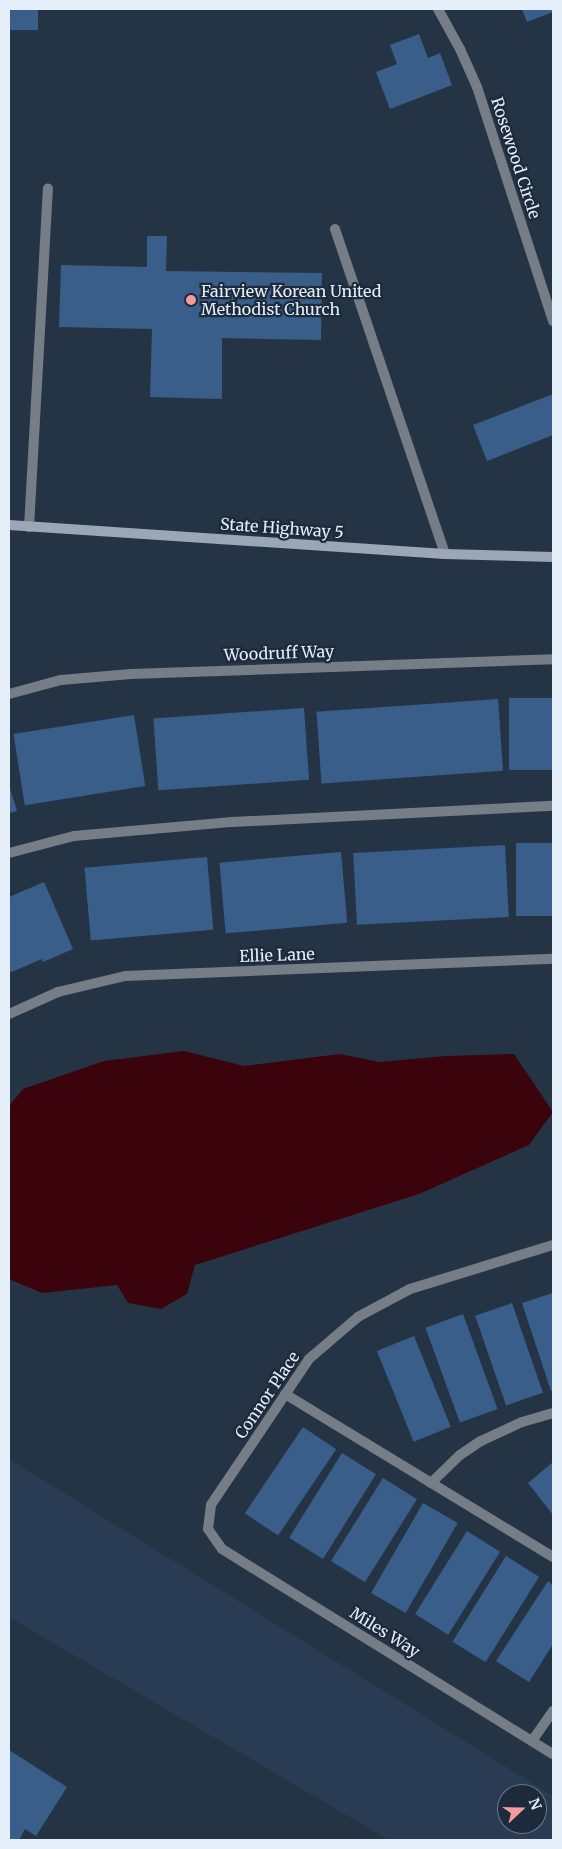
<!DOCTYPE html>
<style>
body{margin:0}
#map{position:relative;width:562px;height:1849px;overflow:hidden;background:#253445;font-family:Merriweather,serif}
div>[style]{position:absolute}
.built>*{inset:0;background:#293c53}
.water>*{inset:0;background:#3b030c}
.building>*{inset:0;background:#395e8a;transform-origin:0 0}
.lane>*{height:10px;margin:-5px;padding:0 5px;transform-origin:5px;border-radius:5px;background:#757d86}
.street>*{height:10px;margin:-5px;padding:0 5px;transform-origin:5px;border-radius:5px;background:#757d86}
.secondary>*{height:10px;margin:-5px;padding:0 5px;transform-origin:5px;border-radius:5px;background:#9ba7b5}
.dots>*{width:14px;height:14px;translate:-50% -50%;box-sizing:border-box;border:2px solid #1c2a3b;border-radius:50%}
span{translate:-50% -50%;white-space:nowrap;text-align:center;line-height:1.15;-webkit-text-stroke:4.5px #1c2a3b;paint-order:stroke}
.street-label{font-size:16px;color:#e5effa}
.poi-label{font-size:16px;color:#e5effa}
.left{translate:0 -50%;text-align:left}
.frame{position:absolute;inset:0;border:10px solid #e5effa;pointer-events:none}
.north{position:absolute;left:497px;top:1784px;width:50px;height:50px;box-sizing:border-box;background:#1c2a3b;border:1px solid #6c7987;border-radius:50%;rotate:69deg;font-size:14px;font-weight:700;line-height:20px;text-align:center;color:#e5effa}
.north::after{content:'';display:block;margin:auto;width:18px;height:22px;background:#f59b9c;clip-path:polygon(50% 0,100% 100%,50% 72%,0 100%)}
</style>
<div id="map">
<div class="built">
<i style="clip-path:polygon(evenodd,9px 1459px,553px 1796px,553px 1840px,389px 1840px,9px 1617px,9px 1459px,507px 1794px,537px 1794px,537px 1824px,507px 1824px,507px 1794px)"></i>
</div>
<div class="water">
<i style="clip-path:polygon(184px 1051px,244px 1066px,340px 1054px,379px 1062px,446px 1056px,514px 1054px,553px 1112px,529px 1145px,419px 1194px,195px 1265px,187px 1294px,161px 1309px,128px 1303px,117px 1285px,42px 1293px,9px 1279px,9px 1106px,23px 1089px,104px 1061px)"></i>
</div>
<div class="building">
<i style="left:9px;top:9px;width:29px;height:21px"></i>
<i style="clip-path:polygon(522px 9px,553px 9px,553px 12px,527px 22px)"></i>
<i style="clip-path:polygon(419px 34px,428px 58px,440px 53px,452px 85px,390px 109px,376px 72px,397px 64px,390px 45px)"></i>
<i style="clip-path:polygon(147px 236px,167px 236px,166px 271px,322px 273px,321px 340px,222px 338px,222px 399px,150px 397px,152px 329px,59px 327px,61px 265px,147px 267px)"></i>
<i style="clip-path:polygon(553px 394px,553px 435px,487px 461px,473px 425px)"></i>
<i style="left:553px;top:698px;width:72px;height:44px;rotate:90deg"></i>
<i style="left:498px;top:699px;width:72px;height:182px;rotate:86deg"></i>
<i style="left:304px;top:708px;width:72px;height:151px;rotate:86deg"></i>
<i style="left:134px;top:715px;width:72px;height:122px;rotate:81deg"></i>
<i style="clip-path:polygon(9px 785px,17px 811px,9px 813px)"></i>
<i style="left:553px;top:843px;width:73px;height:37px;rotate:90deg"></i>
<i style="left:505px;top:845px;width:72px;height:152px;rotate:87deg"></i>
<i style="left:341px;top:852px;width:71px;height:122px;rotate:85deg"></i>
<i style="left:207px;top:857px;width:73px;height:123px;rotate:85deg"></i>
<i style="clip-path:polygon(44px 882px,73px 949px,43px 962px,42px 959px,9px 973px,9px 897px)"></i>
<i style="clip-path:polygon(553px 1293px,553px 1390px,551px 1391px,522px 1303px)"></i>
<i style="left:512px;top:1303px;width:95px;height:39px;rotate:71deg"></i>
<i style="left:463px;top:1314px;width:101px;height:40px;rotate:70deg"></i>
<i style="left:414px;top:1336px;width:98px;height:40px;rotate:68deg"></i>
<i style="left:303px;top:1427px;width:40px;height:104px;rotate:34deg"></i>
<i style="left:342px;top:1453px;width:40px;height:100px;rotate:32deg"></i>
<i style="clip-path:polygon(553px 1462px,553px 1515px,528px 1483px)"></i>
<i style="left:383px;top:1478px;width:40px;height:98px;rotate:32deg"></i>
<i style="left:423px;top:1503px;width:40px;height:104px;rotate:30deg"></i>
<i style="left:467px;top:1531px;width:39px;height:98px;rotate:32deg"></i>
<i style="left:506px;top:1556px;width:39px;height:101px;rotate:32deg"></i>
<i style="clip-path:polygon(548px 1581px,553px 1585px,553px 1644px,529px 1682px,496px 1661px)"></i>
<i style="clip-path:polygon(9px 1750px,67px 1787px,36px 1836px,25px 1829px,19px 1840px,9px 1840px)"></i>
</div>
<div class="lane">
<i style="left:335px;top:229px;width:343px;rotate:71.3deg"></i>
<i style="left:29px;top:527px;width:339px;rotate:-86.8deg"></i>
<i style="left:9px;top:853px;width:67px;rotate:-14.7deg"></i>
<i style="left:74px;top:836px;width:159px;rotate:-5.1deg"></i>
<i style="left:232px;top:822px;width:321px;rotate:-2.9deg"></i>
<i style="left:285px;top:1394px;width:314px;rotate:31.3deg"></i>
<i style="left:431px;top:1483px;width:40px;rotate:-44deg"></i>
<i style="left:460px;top:1455px;width:25px;rotate:-34deg"></i>
<i style="left:481px;top:1441px;width:45px;rotate:-24.9deg"></i>
<i style="left:522px;top:1422px;width:32px;rotate:-16deg"></i>
</div>
<div class="street">
<i style="left:438px;top:9px;width:46px;rotate:61.2deg"></i>
<i style="left:460px;top:49px;width:42px;rotate:65.9deg"></i>
<i style="left:477px;top:87px;width:246px;rotate:72deg"></i>
<i style="left:9px;top:694px;width:54px;rotate:-15.1deg"></i>
<i style="left:61px;top:680px;width:70px;rotate:-4.9deg"></i>
<i style="left:131px;top:674px;width:422px;rotate:-2deg"></i>
<i style="left:9px;top:1014px;width:54px;rotate:-24.2deg"></i>
<i style="left:58px;top:992px;width:69px;rotate:-13.4deg"></i>
<i style="left:125px;top:976px;width:428px;rotate:-2.3deg"></i>
<i style="left:553px;top:1245px;width:150px;rotate:162.9deg"></i>
<i style="left:410px;top:1289px;width:59px;rotate:151.7deg"></i>
<i style="left:358px;top:1317px;width:65px;rotate:139.4deg"></i>
<i style="left:309px;top:1359px;width:176px;rotate:123.9deg"></i>
<i style="left:211px;top:1505px;width:24px;rotate:97deg"></i>
<i style="left:208px;top:1529px;width:24px;rotate:55deg"></i>
<i style="left:222px;top:1549px;width:389px;rotate:31.8deg"></i>
<i style="left:532px;top:1741px;width:37px;rotate:-55deg"></i>
</div>
<div class="secondary">
<i style="left:9px;top:525px;width:437px;rotate:3.8deg"></i>
<i style="left:445px;top:554px;width:108px;rotate:1.6deg"></i>
</div>
<div class="dots">
<i style="left:191px;top:300px;background:#f59b9c"></i>
</div>
<div class="street-label">
<span style="left:516px;top:158px;rotate:72deg">Rosewood Circle</span>
<span style="left:282px;top:528px;rotate:4deg">State Highway 5</span>
<span style="left:279px;top:653px;rotate:-2deg">Woodruff Way</span>
<span style="left:277px;top:955px;rotate:-2deg">Ellie Lane</span>
<span style="left:267px;top:1395px;rotate:-56deg">Connor Place</span>
<span style="left:385px;top:1632px;rotate:32deg">Miles Way</span>
</div>
<div class="poi-label">
<span class="left" style="left:201px;top:300px">Fairview Korean United<br>Methodist Church</span>
</div>
<div class="frame"></div>
<div class="north">N</div>
</div>
